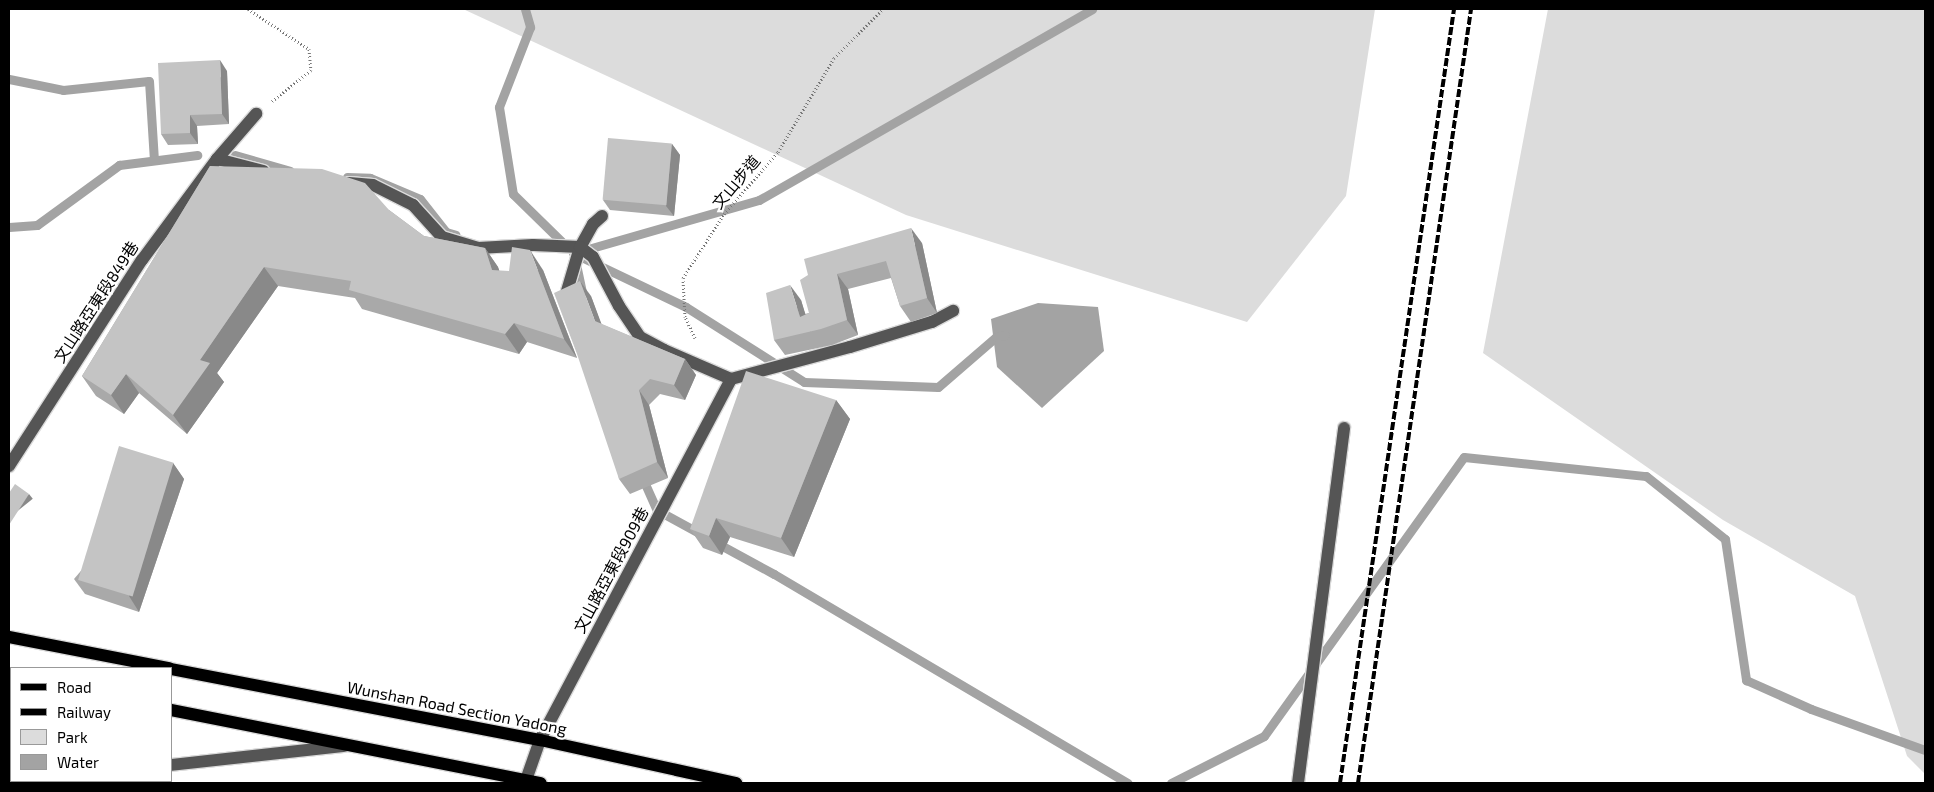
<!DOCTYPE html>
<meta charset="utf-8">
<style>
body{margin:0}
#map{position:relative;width:1934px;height:792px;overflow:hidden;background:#fff;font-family:"Exo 2","Noto Sans TC",sans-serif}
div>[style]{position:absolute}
.green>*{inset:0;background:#dcdcdc}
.water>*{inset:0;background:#a3a3a3}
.stream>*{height:9px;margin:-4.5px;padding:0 4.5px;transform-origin:4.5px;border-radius:4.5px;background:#a3a3a3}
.path>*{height:3px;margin-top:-1.5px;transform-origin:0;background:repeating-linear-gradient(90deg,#777 0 1px,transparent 0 3.5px)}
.roads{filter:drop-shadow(1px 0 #dbdbdb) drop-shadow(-1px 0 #dbdbdb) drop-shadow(0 1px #dbdbdb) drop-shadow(0 -1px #dbdbdb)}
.minor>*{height:12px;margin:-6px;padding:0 6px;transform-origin:6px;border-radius:6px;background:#555}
.major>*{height:12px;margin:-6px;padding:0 6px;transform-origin:6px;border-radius:6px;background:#000}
.rail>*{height:4px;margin-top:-2px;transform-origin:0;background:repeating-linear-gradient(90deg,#000 0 8px,transparent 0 10.5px)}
.wall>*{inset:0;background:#a9a9a9}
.shaded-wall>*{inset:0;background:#898989;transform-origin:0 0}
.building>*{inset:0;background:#c4c4c4;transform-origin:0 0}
span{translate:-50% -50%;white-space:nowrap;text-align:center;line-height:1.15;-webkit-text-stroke:4.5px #fff;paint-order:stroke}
.street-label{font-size:16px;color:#000}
.frame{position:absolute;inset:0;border:10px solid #000;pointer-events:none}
.legend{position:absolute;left:10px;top:667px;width:162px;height:115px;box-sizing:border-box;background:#fff;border:1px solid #999;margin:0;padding:6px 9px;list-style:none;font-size:15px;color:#000}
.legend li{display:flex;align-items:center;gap:10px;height:25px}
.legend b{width:25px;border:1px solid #999}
</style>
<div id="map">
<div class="green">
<i style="clip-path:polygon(463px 9px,1375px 9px,1346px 196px,1247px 322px,906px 215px)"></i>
<i style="clip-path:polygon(1548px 9px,1925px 9px,1925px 774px,1907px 756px,1855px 596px,1723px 520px,1483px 353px)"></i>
</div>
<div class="water">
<i style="clip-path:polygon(1038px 303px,1098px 307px,1104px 351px,1042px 408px,997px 367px,991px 319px)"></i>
</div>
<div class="stream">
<i style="left:525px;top:9px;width:19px;rotate:74deg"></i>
<i style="left:530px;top:27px;width:86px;rotate:111.2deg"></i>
<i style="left:499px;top:107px;width:88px;rotate:80.9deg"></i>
<i style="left:513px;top:194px;width:69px;rotate:44.4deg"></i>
<i style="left:9px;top:79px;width:55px;rotate:11.5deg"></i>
<i style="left:63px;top:90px;width:86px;rotate:-6deg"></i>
<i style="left:149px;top:81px;width:79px;rotate:86.4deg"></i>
<i style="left:235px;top:155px;width:57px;rotate:16.2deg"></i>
<i style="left:347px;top:177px;width:23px;rotate:2deg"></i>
<i style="left:370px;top:178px;width:54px;rotate:22.8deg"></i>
<i style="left:420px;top:199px;width:42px;rotate:51.8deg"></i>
<i style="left:446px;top:232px;width:10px;rotate:17deg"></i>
<i style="left:9px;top:227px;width:28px;rotate:-4deg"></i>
<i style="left:37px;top:225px;width:102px;rotate:-36.2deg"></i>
<i style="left:119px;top:165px;width:79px;rotate:-7.3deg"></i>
<i style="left:581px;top:251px;width:185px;rotate:-16deg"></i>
<i style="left:759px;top:200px;width:384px;rotate:-29.8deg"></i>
<i style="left:573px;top:253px;width:125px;rotate:25.5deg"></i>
<i style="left:686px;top:307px;width:140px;rotate:32.4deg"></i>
<i style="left:804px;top:382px;width:134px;rotate:2.1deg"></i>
<i style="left:938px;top:387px;width:77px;rotate:-40.8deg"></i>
<i style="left:996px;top:337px;width:9px;rotate:-13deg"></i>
<i style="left:576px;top:264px;width:29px;rotate:78deg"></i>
<i style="left:642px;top:477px;width:36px;rotate:66deg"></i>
<i style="left:657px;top:510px;width:48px;rotate:28.7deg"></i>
<i style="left:715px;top:542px;width:67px;rotate:28.5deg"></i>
<i style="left:774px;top:574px;width:411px;rotate:30.6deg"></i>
<i style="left:1171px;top:783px;width:104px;rotate:-26.8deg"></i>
<i style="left:1264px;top:736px;width:343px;rotate:-54.4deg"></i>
<i style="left:1464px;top:457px;width:183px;rotate:6deg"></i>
<i style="left:1646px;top:476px;width:101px;rotate:38.6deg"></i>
<i style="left:1725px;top:539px;width:143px;rotate:81.5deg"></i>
<i style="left:1746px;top:680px;width:71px;rotate:24deg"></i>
<i style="left:1811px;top:709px;width:121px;rotate:19.8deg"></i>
</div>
<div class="path">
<i style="left:248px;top:9px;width:73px;rotate:33.3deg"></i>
<i style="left:309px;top:49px;width:21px;rotate:85deg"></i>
<i style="left:311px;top:70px;width:51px;rotate:141.3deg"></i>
<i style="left:695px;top:338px;width:23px;rotate:-115deg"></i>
<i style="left:685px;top:317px;width:39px;rotate:-93deg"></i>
<i style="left:683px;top:278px;width:76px;rotate:-57.4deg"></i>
<i style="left:724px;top:214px;width:82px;rotate:-48.9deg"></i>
<i style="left:778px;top:152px;width:109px;rotate:-59.2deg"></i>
<i style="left:834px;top:58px;width:69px;rotate:-45deg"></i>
</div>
<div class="roads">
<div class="minor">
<i style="left:217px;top:159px;width:48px;rotate:14.6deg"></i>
<i style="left:349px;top:183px;width:24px;rotate:5deg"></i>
<i style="left:373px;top:185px;width:45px;rotate:26.6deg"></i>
<i style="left:413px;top:205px;width:43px;rotate:47.8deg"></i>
<i style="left:442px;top:237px;width:38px;rotate:17deg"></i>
<i style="left:478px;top:248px;width:55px;rotate:-3.1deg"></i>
<i style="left:533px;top:245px;width:47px;rotate:2.4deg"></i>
<i style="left:580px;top:247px;width:46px;rotate:106.5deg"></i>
<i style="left:602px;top:216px;width:12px;rotate:138deg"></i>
<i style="left:593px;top:224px;width:26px;rotate:119deg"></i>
<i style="left:580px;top:247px;width:16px;rotate:38deg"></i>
<i style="left:593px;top:257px;width:55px;rotate:62deg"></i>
<i style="left:619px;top:306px;width:37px;rotate:56deg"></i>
<i style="left:640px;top:337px;width:27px;rotate:28deg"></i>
<i style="left:664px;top:350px;width:73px;rotate:23.4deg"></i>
<i style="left:731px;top:379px;width:123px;rotate:-15.1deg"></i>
<i style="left:850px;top:347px;width:86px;rotate:-17deg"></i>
<i style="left:932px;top:322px;width:24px;rotate:-28deg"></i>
<i style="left:9px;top:466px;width:245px;rotate:-57.2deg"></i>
<i style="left:142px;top:260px;width:126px;rotate:-53.4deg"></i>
<i style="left:217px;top:159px;width:60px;rotate:-49.1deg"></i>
<i style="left:171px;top:765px;width:174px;rotate:-6.3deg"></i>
<i style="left:526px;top:780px;width:42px;rotate:-70.7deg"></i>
<i style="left:540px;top:740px;width:408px;rotate:-62.1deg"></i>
<i style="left:9px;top:783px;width:23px;rotate:-5deg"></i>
<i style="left:1298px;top:783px;width:358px;rotate:-82.6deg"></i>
</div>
<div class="major">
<i style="left:9px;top:637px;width:163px;rotate:11deg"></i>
<i style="left:171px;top:669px;width:376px;rotate:10.9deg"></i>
<i style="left:540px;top:740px;width:201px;rotate:12.4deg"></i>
<i style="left:9px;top:678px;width:2px;rotate:27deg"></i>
<i style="left:171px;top:710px;width:377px;rotate:11.2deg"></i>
</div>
</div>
<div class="rail">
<i style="left:1340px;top:783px;width:782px;rotate:-81.62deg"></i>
<i style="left:1358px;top:783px;width:782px;rotate:-81.69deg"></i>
</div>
<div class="wall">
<i style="clip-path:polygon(227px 71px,229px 124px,197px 126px,198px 144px,168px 145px,161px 134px)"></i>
<i style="clip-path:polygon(672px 144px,680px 155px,674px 216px,610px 210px,603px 200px)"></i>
<i style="clip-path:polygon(210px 166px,389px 210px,424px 236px,485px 248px,498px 267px,499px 271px,509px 271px,543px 270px,577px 358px,527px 342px,519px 354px,362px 309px,355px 298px,278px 286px,217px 373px,224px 382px,187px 434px,139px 393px,124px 414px,96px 396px,82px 376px)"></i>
<i style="clip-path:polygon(922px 243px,937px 313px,911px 322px,900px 306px,891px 278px,848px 289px,858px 335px,832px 345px,785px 355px,774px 340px,801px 300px,805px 314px,809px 313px,808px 275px)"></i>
<i style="clip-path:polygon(591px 296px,601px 324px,685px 359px,696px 375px,685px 400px,660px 394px,649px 405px,668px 478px,630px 494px,619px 479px)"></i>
<i style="clip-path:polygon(836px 400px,850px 419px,794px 557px,730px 537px,722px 555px,703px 548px,690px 529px)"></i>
<i style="clip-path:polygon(173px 463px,184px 479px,139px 612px,85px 594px,74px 579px)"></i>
</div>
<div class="shaded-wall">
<i style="clip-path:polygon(220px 60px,227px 71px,229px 124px,222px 114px)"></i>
<i style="clip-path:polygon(190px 115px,197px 126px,198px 144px,190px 133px)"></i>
<i style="clip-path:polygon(672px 144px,680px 155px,674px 216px,666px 206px)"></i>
<i style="clip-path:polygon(911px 228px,922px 243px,937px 313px,927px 298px)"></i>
<i style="clip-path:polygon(485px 248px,498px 267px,506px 289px,492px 270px)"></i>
<i style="clip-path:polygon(530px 250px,543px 270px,577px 358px,564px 339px)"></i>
<i style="clip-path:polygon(264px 267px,278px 286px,217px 373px,224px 382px,187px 434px,173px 415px,200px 360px)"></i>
<i style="clip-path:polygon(837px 274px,848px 289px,858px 335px,847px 320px)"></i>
<i style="clip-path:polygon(580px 281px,591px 296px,606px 336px,595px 321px)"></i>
<i style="clip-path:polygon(790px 285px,801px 300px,811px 332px,800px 317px)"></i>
<i style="clip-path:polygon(514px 323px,527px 342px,519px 354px,505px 334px)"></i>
<i style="clip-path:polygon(685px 359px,696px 375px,685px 400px,674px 385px)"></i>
<i style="clip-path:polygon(126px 374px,139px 393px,124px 414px,111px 395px)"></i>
<i style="clip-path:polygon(639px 390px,649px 405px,668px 478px,657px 462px)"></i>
<i style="clip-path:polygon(836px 400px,850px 419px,794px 557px,781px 538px)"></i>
<i style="clip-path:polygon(173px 463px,184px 479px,139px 612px,129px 596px)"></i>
<i style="left:29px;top:494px;width:6px;height:37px;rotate:51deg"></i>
<i style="clip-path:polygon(716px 518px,730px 537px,722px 555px,709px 536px)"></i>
</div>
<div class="building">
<i style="clip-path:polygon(220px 60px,222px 114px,190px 115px,190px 133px,161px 134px,158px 63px)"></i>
<i style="left:608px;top:138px;width:64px;height:62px;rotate:5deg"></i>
<i style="clip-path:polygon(210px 166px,322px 169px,365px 183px,389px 210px,424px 236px,485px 248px,492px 270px,509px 271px,512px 247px,530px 250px,564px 339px,514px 323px,505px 334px,349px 290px,351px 281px,264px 267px,200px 360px,210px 363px,173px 415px,126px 374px,111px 395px,82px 376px)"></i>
<i style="clip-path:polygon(911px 228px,927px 298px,900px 306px,886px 261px,837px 274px,847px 320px,821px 329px,774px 340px,766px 293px,790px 285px,800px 317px,809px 313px,800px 280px,808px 275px,804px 259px)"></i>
<i style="clip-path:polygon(580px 281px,595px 321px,685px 359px,674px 385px,650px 379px,639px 390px,657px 462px,619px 479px,577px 354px,554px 293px)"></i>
<i style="clip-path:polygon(746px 371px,836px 400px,781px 538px,716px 518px,709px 536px,690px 529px)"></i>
<i style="left:119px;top:446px;width:57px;height:140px;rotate:17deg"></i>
<i style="clip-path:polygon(15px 484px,29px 494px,9px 525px,9px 493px)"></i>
</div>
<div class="street-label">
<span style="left:736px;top:182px;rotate:-50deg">文山步道</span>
<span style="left:96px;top:302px;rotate:-57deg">文山路亞東段849巷</span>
<span style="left:611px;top:570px;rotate:-62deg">文山路亞東段909巷</span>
<span style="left:457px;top:708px;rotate:11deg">Wunshan Road Section Yadong</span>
</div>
<div class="frame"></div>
<ul class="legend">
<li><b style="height:6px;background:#000"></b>Road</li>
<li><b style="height:6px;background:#000"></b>Railway</li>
<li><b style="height:14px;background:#dcdcdc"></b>Park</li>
<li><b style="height:14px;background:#a3a3a3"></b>Water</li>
</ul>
</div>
